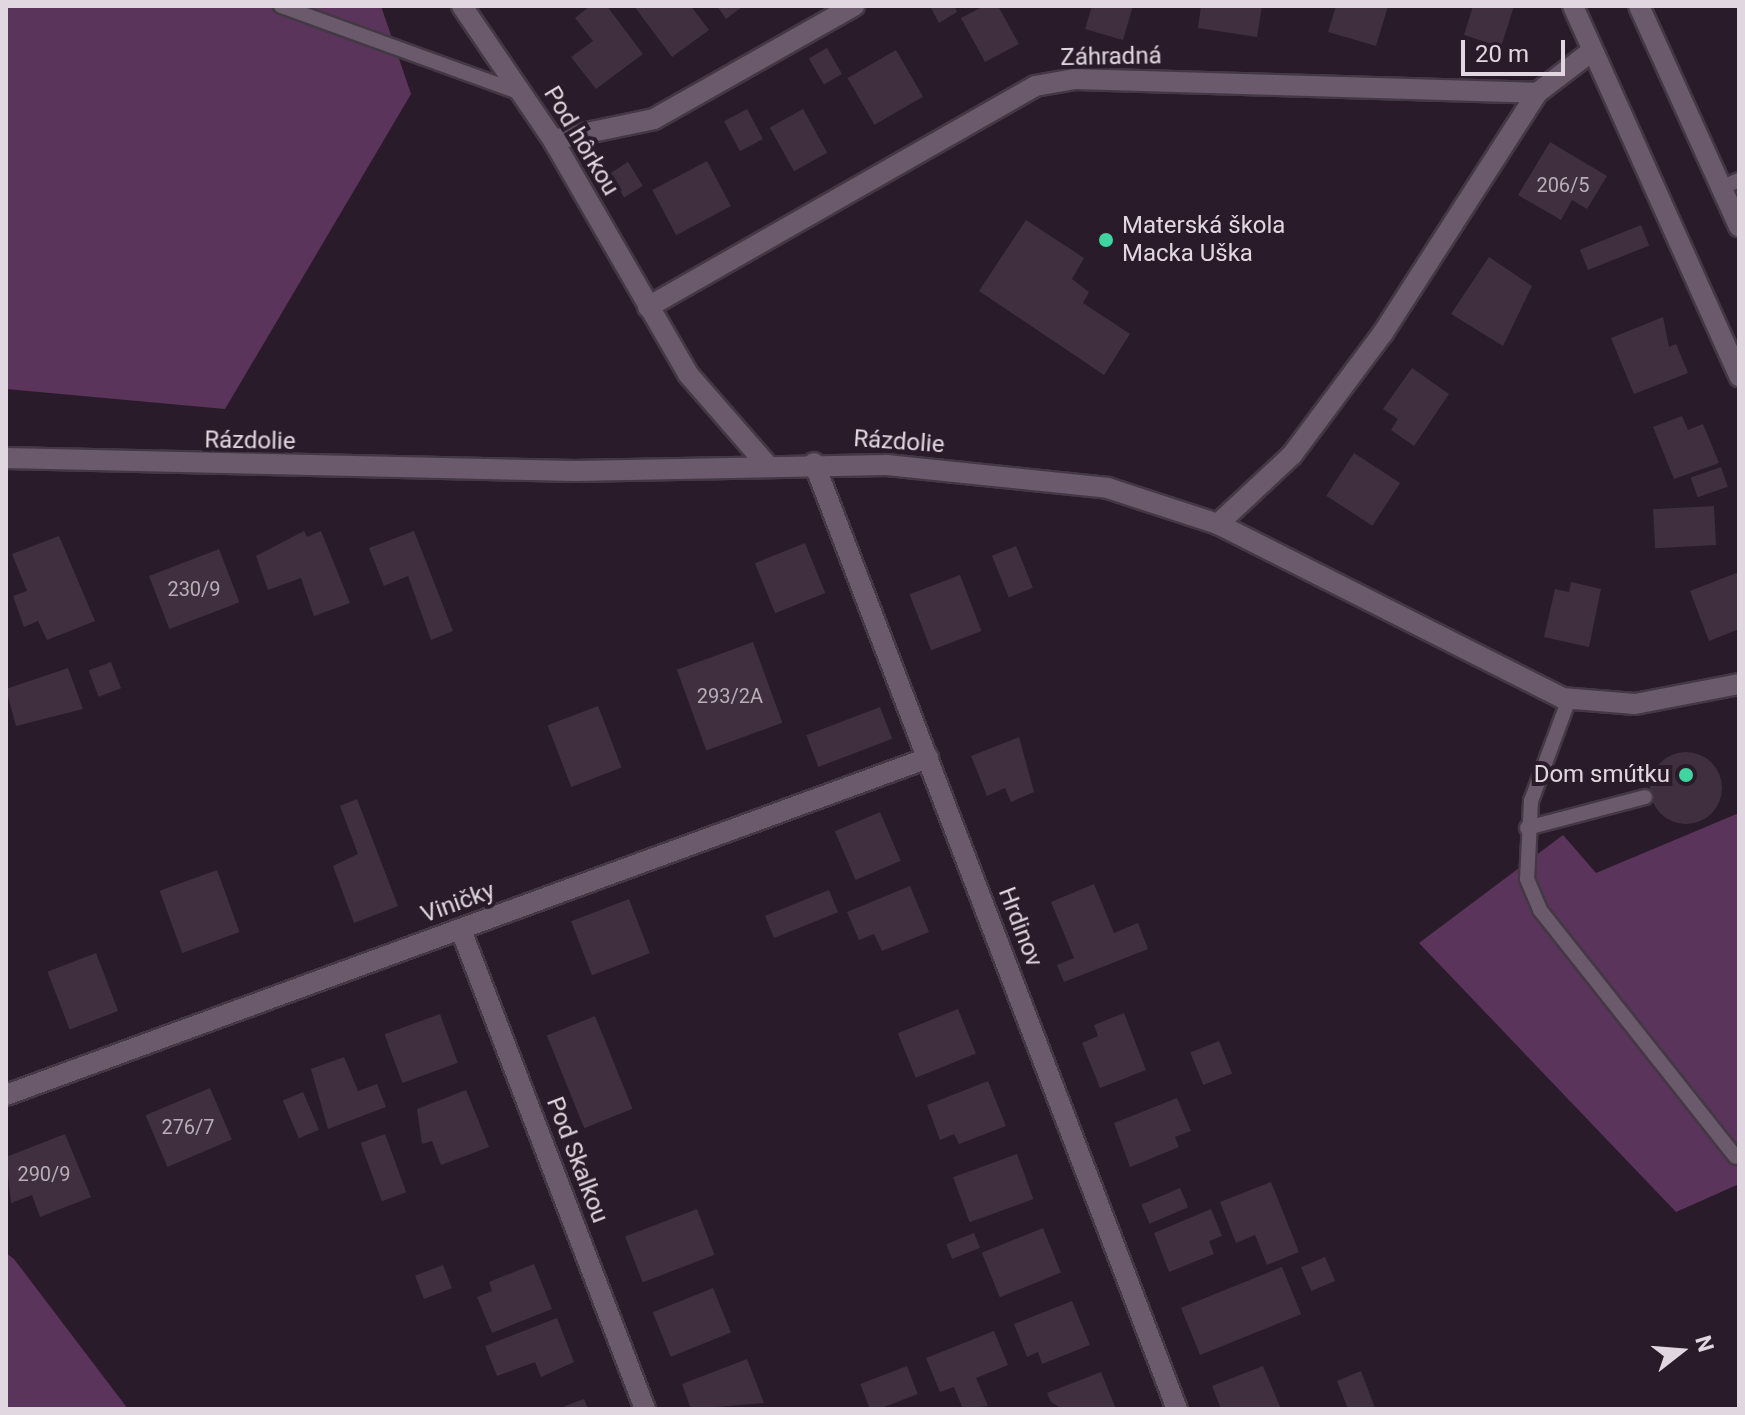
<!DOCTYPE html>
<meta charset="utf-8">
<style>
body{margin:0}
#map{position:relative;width:1745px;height:1415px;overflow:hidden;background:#2a1b2a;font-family:Roboto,sans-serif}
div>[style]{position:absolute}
.green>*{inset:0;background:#5a345b}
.building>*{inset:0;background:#3f2f3f;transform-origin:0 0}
.round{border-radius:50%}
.roads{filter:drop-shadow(2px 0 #443844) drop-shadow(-2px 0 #443844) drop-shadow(0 2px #443844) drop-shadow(0 -2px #443844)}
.service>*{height:14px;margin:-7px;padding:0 7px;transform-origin:7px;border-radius:7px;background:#6b5a6b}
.minor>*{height:20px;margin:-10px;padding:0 10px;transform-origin:10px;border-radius:10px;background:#6b5a6b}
.dots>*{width:22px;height:22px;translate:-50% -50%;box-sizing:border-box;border:4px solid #2a1b2a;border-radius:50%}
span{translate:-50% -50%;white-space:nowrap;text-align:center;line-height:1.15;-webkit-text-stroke:8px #2a1b2a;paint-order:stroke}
.number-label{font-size:20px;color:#b8adb8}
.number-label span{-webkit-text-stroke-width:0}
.street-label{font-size:24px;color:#e1d7e1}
.poi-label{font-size:24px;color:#e1d7e1}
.left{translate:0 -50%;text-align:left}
.right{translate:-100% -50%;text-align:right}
.frame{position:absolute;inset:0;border:8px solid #e1d7e1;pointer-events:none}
.north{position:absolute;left:1641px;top:1311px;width:80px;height:80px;-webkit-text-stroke:6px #2a1b2a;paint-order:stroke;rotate:73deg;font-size:22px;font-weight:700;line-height:32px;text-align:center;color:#e1d7e1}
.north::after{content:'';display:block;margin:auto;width:28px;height:36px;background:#e1d7e1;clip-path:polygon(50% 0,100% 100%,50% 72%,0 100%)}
.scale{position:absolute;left:1461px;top:40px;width:104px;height:36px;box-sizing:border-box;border:4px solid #e1d7e1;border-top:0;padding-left:10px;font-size:24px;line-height:28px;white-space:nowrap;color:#e1d7e1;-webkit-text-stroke:6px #2a1b2a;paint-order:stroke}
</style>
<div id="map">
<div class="green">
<i style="clip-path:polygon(6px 6px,381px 6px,411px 94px,225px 409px,6px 389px)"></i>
<i style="clip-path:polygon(1739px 813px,1739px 1184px,1676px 1212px,1419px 943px,1563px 835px,1596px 873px)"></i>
<i style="clip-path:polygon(6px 1253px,14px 1259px,128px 1409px,6px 1409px)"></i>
</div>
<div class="building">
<i style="clip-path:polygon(590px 6px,607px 6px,643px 54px,596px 89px,571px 57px,593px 41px,575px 18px)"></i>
<i style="clip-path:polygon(634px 6px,691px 6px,709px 30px,672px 57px)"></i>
<i style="clip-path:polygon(717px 6px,743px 6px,726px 19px)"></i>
<i style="clip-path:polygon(930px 6px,954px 6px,957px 12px,939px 23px)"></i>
<i style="clip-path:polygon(984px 6px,998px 6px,1019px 44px,985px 62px,961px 18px)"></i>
<i style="clip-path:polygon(1092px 6px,1133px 6px,1123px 40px,1085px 29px)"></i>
<i style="clip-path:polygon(1201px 6px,1262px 6px,1257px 37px,1198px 28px)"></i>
<i style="clip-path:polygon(1336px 6px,1388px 6px,1376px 46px,1328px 32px)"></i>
<i style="clip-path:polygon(1473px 6px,1514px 6px,1501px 47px,1464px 35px)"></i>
<i style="left:827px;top:48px;width:30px;height:21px;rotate:60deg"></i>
<i style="left:896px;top:50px;width:54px;height:56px;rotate:60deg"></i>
<i style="left:747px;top:109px;width:34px;height:26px;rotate:62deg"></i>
<i style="left:803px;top:109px;width:50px;height:38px;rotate:61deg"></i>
<i style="clip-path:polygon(1550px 142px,1607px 176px,1587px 209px,1572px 200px,1561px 220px,1518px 195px)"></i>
<i style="left:707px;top:161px;width:51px;height:62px;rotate:62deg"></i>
<i style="left:628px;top:162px;width:28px;height:22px;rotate:58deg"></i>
<i style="clip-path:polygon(1026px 220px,1084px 258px,1072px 279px,1089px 292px,1083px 303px,1130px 334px,1104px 375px,979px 291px)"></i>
<i style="left:1641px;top:225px;width:22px;height:66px;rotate:68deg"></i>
<i style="clip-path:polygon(1489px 257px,1532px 286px,1503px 346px,1451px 314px)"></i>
<i style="clip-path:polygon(1663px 317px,1669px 347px,1676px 344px,1688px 373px,1634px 394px,1611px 338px)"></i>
<i style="clip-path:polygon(1412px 368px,1449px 394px,1414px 446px,1391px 430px,1398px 419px,1383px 409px)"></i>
<i style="clip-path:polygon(1682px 416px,1688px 430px,1703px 424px,1719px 463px,1674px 479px,1653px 427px)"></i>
<i style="left:1354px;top:453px;width:55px;height:51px;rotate:33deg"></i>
<i style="left:1721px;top:467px;width:21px;height:32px;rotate:71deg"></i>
<i style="left:1714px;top:506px;width:39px;height:61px;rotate:87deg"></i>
<i style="clip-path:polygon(304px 531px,307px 537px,321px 531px,350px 603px,314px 616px,301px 578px,268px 590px,256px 556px)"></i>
<i style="clip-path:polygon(414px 531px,453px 631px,431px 640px,408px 576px,384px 586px,369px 548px)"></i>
<i style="clip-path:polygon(59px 536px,95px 621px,47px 640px,38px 621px,24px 627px,13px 596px,27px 591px,12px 554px)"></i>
<i style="left:805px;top:543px;width:54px;height:54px;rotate:68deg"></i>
<i style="left:1016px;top:546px;width:45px;height:26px;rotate:68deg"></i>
<i style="left:219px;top:549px;width:57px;height:75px;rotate:69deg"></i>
<i style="clip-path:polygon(1739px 572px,1739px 629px,1709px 641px,1690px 591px)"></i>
<i style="left:960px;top:575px;width:60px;height:54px;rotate:69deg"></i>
<i style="clip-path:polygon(1571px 582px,1601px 589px,1589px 647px,1544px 637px,1555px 589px,1569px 592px)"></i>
<i style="left:753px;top:642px;width:86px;height:81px;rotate:70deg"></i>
<i style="left:111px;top:662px;width:28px;height:24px;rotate:69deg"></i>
<i style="clip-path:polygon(68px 668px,83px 709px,16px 726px,6px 689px)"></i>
<i style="left:598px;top:706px;width:66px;height:54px;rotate:69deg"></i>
<i style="left:880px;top:707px;width:34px;height:79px;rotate:69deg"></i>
<i style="clip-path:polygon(1019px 737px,1034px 792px,1011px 802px,1005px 788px,987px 796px,971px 756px)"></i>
<i class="round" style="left:1650px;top:752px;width:72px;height:72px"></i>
<i style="clip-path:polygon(357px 799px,398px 906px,354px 923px,333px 866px,358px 854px,340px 806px)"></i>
<i style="left:880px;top:812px;width:53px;height:49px;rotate:67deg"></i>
<i style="left:217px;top:870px;width:66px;height:61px;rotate:70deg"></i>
<i style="clip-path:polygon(1094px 884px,1114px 933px,1138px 923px,1148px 949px,1064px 982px,1057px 965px,1074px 958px,1051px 902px)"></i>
<i style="clip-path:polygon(910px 886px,929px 932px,882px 951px,874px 934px,859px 940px,847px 912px)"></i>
<i style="left:829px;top:890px;width:24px;height:69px;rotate:68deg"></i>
<i style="left:629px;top:899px;width:58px;height:62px;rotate:69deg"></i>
<i style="left:96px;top:953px;width:62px;height:52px;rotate:69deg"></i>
<i style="left:958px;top:1009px;width:48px;height:65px;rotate:68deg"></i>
<i style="clip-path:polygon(1124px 1013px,1146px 1070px,1100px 1088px,1082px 1043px,1098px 1036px,1094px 1025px)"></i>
<i style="left:440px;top:1014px;width:52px;height:59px;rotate:70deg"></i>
<i style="left:595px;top:1016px;width:100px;height:52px;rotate:68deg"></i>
<i style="left:1219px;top:1041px;width:35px;height:31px;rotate:68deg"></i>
<i style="clip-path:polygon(344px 1057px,358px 1091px,377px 1084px,386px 1107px,328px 1129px,311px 1069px)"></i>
<i style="clip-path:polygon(988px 1081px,1006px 1126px,959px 1144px,954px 1134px,940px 1140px,927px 1105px)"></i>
<i style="left:210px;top:1088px;width:56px;height:70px;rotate:67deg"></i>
<i style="clip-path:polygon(466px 1090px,489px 1147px,441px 1165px,432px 1141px,422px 1144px,417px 1109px)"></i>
<i style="left:303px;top:1092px;width:41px;height:22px;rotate:67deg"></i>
<i style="clip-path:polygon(1177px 1098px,1191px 1131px,1175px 1137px,1179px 1147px,1130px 1167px,1114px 1123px)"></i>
<i style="clip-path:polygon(65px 1134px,91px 1197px,40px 1217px,32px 1195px,11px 1203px,6px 1157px)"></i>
<i style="left:385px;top:1134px;width:62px;height:26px;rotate:70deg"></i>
<i style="left:1017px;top:1154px;width:48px;height:68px;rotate:70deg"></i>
<i style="clip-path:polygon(1271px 1182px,1299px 1252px,1267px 1265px,1255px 1235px,1236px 1243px,1220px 1202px)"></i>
<i style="left:1180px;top:1188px;width:21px;height:42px;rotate:67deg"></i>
<i style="left:697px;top:1209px;width:49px;height:77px;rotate:69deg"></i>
<i style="clip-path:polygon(1211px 1209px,1222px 1236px,1209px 1241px,1214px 1254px,1169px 1272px,1154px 1233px)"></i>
<i style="left:1043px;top:1228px;width:48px;height:66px;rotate:68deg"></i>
<i style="left:974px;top:1233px;width:16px;height:30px;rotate:68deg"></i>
<i style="left:1325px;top:1257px;width:26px;height:26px;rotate:67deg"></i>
<i style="clip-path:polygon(534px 1264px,552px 1309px,492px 1333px,477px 1297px,492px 1291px,489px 1282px)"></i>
<i style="left:443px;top:1265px;width:25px;height:30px;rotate:69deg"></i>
<i style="left:1282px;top:1267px;width:51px;height:109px;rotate:68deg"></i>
<i style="left:713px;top:1288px;width:48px;height:65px;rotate:68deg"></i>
<i style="clip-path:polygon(1072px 1301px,1090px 1345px,1042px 1364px,1038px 1352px,1027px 1357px,1014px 1324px)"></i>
<i style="clip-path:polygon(557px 1318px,574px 1362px,541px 1377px,535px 1362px,497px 1376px,485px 1346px)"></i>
<i style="clip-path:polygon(994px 1331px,1008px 1365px,976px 1378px,988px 1406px,963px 1409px,954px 1387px,940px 1392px,926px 1358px)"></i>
<i style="clip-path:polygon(747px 1359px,764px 1403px,691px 1409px,682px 1384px)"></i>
<i style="left:907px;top:1366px;width:30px;height:50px;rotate:69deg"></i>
<i style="clip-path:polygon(1263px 1366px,1281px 1409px,1221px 1409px,1212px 1386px)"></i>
<i style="clip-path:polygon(1361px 1371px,1375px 1408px,1348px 1409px,1337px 1381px)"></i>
<i style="clip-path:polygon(1101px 1372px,1116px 1409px,1062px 1409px,1051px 1402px,1047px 1393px)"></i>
<i style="clip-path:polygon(584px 1399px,588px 1409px,557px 1409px)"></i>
</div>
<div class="roads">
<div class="service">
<i style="left:281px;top:6px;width:255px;rotate:19.9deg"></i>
<i style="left:1721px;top:188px;width:20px;rotate:-24deg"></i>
<i style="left:1569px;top:699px;width:109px;rotate:110.4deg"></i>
<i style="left:1531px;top:801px;width:78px;rotate:92.9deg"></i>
<i style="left:1527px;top:879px;width:34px;rotate:67deg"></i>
<i style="left:1540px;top:910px;width:315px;rotate:51.6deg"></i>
<i style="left:1527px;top:828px;width:122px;rotate:-14.7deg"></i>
</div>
<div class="minor">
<i style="left:462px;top:6px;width:162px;rotate:55.8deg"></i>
<i style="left:553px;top:140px;width:270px;rotate:60deg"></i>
<i style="left:688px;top:374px;width:121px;rotate:49deg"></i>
<i style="left:1573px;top:6px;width:406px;rotate:65.8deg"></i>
<i style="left:1639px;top:6px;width:242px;rotate:65.6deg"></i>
<i style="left:553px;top:140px;width:103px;rotate:-11.7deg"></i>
<i style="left:654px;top:119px;width:230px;rotate:-29.5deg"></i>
<i style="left:648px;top:307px;width:446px;rotate:-29.7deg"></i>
<i style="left:1035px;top:86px;width:41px;rotate:-9.9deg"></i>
<i style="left:1075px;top:79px;width:462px;rotate:1.7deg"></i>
<i style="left:6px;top:458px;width:569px;rotate:1.31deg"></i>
<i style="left:575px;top:471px;width:312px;rotate:-1.1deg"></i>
<i style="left:887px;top:465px;width:222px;rotate:5.9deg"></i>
<i style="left:1108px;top:488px;width:116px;rotate:18.1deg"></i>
<i style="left:1218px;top:524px;width:386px;rotate:26.8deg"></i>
<i style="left:1562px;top:698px;width:73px;rotate:4.7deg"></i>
<i style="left:1635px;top:704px;width:106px;rotate:-10.9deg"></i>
<i style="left:814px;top:463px;width:1013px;rotate:69.01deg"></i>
<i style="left:1218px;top:524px;width:101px;rotate:-43deg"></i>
<i style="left:1292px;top:455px;width:152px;rotate:-53.3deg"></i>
<i style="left:1383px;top:333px;width:285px;rotate:-57.3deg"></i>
<i style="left:1537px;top:93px;width:69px;rotate:-37.4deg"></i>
<i style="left:461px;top:930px;width:513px;rotate:68.99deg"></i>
<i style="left:6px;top:1095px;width:982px;rotate:-20.08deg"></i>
</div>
</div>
<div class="dots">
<i style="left:1106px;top:240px;background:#40d4a1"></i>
<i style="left:1686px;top:775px;background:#40d4a1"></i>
</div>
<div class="number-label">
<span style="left:1563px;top:185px">206/5</span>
<span style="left:194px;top:589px">230/9</span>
<span style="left:730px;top:696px">293/2A</span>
<span style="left:188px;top:1127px">276/7</span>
<span style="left:44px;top:1174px">290/9</span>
</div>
<div class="street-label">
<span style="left:1111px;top:57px;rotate:-1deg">Záhradná</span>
<span style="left:581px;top:141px;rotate:59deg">Pod hôrkou</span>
<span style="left:250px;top:441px;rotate:1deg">Rázdolie</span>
<span style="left:899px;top:442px;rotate:4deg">Rázdolie</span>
<span style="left:458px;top:903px;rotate:-20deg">Viničky</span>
<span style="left:1020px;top:927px;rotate:69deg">Hrdinov</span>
<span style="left:577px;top:1160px;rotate:69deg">Pod Skalkou</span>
</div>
<div class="poi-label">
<span class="left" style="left:1122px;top:240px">Materská škola<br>Macka Uška</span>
<span class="right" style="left:1670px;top:775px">Dom smútku</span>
</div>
<div class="frame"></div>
<div class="north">N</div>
<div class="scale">20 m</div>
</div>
